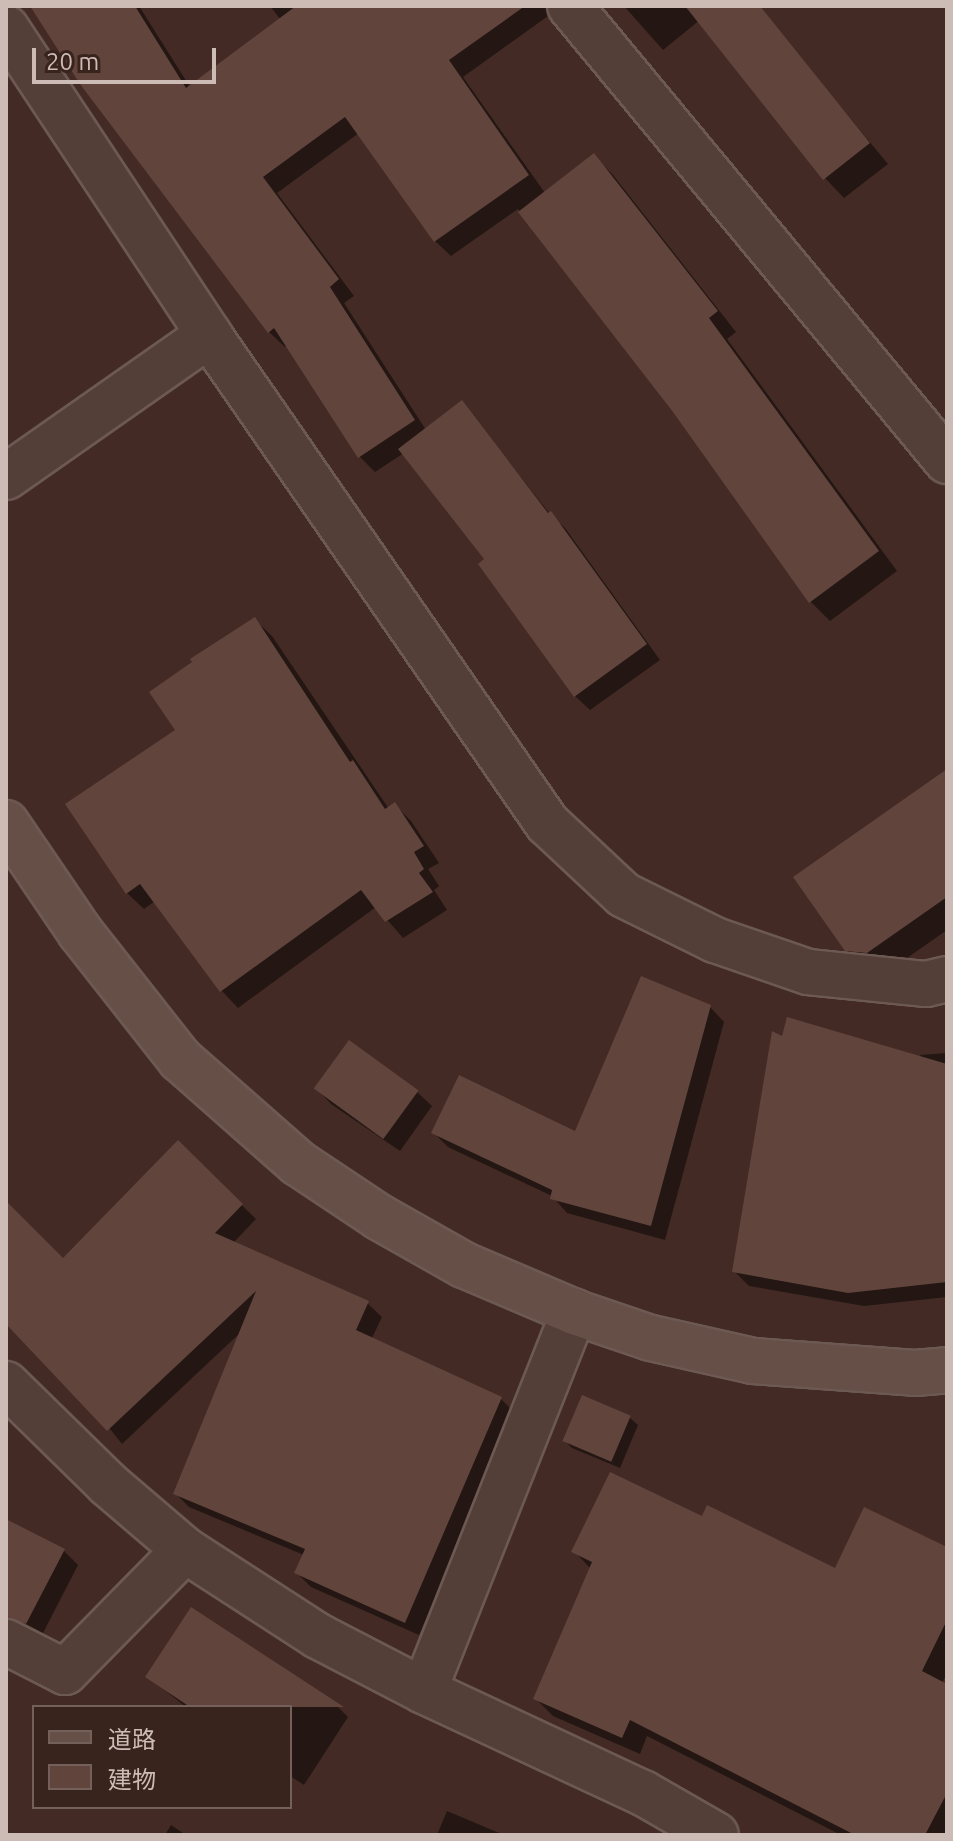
<!DOCTYPE html>
<meta charset="utf-8">
<style>
body{margin:0}
#map{position:relative;width:953px;height:1841px;overflow:hidden;background:#432a24;font-family:Ubuntu,"Noto Sans JP",sans-serif}
div>[style]{position:absolute}
.shadow>*{inset:0;background:#0007}
.building>*{inset:0;background:#61453d;transform-origin:0 0}
.roads{filter:drop-shadow(2px 0 #6d5953) drop-shadow(-2px 0 #6d5953) drop-shadow(0 2px #6d5953) drop-shadow(0 -2px #6d5953)}
.street>*{height:44px;margin:-22px;padding:0 22px;transform-origin:22px;border-radius:22px;background:#533e38}
.secondary>*{height:44px;margin:-22px;padding:0 22px;transform-origin:22px;border-radius:22px;background:#664f46}
span{translate:-50% -50%;white-space:nowrap;text-align:center;line-height:1.15;-webkit-text-stroke:6px #38231d;paint-order:stroke}
.frame{position:absolute;inset:0;border:8px solid #cdbbb5;pointer-events:none}
.legend{position:absolute;left:32px;top:1705px;width:260px;height:104px;box-sizing:border-box;background:#38231d;border:2px solid #74605a;margin:0;padding:10px 14px;list-style:none;font-size:24px;color:#cdbbb5}
.legend li{display:flex;align-items:center;gap:16px;height:40px}
.legend b{width:40px;border:2px solid #74605a}
.scale{position:absolute;left:32px;top:48px;width:184px;height:36px;box-sizing:border-box;border:4px solid #cdbbb5;border-top:0;padding-left:10px;font-size:24px;line-height:28px;white-space:nowrap;color:#cdbbb5;-webkit-text-stroke:6px #38231d;paint-order:stroke}
</style>
<div id="map">
<div class="shadow">
<i style="clip-path:polygon(33px 6px,139px 6px,190px 87px,281px 20px,270px 6px,562px 6px,463px 77px,545px 193px,594px 156px,613px 175px,736px 332px,727px 339px,897px 571px,830px 621px,810px 601px,675px 411px,518px 209px,451px 256px,435px 241px,359px 133px,277px 193px,354px 296px,344px 303px,426px 430px,462px 403px,550px 514px,565px 528px,660px 660px,590px 710px,575px 696px,487px 560px,404px 453px,375px 472px,359px 456px,287px 345px,285px 347px,269px 332px)"></i>
<i style="clip-path:polygon(624px 6px,717px 6px,663px 50px)"></i>
<i style="clip-path:polygon(771px 23px,888px 164px,844px 198px,825px 178px)"></i>
<i style="clip-path:polygon(255px 620px,272px 636px,389px 809px,395px 805px,411px 821px,439px 863px,428px 869px,439px 886px,434px 890px,447px 910px,403px 938px,376px 907px,238px 1008px,222px 991px,155px 901px,144px 909px,127px 893px,178px 731px)"></i>
<i style="clip-path:polygon(947px 772px,947px 930px,887px 972px,866px 970px,846px 949px)"></i>
<i style="clip-path:polygon(710px 1007px,724px 1022px,665px 1240px,567px 1213px,552px 1196px,448px 1147px,433px 1132px,576px 1134px)"></i>
<i style="clip-path:polygon(783px 1038px,923px 1059px,920px 1055px,947px 1053px,947px 1297px,864px 1306px,749px 1286px,734px 1271px)"></i>
<i style="clip-path:polygon(317px 1089px,417px 1092px,432px 1106px,400px 1151px,331px 1104px)"></i>
<i style="clip-path:polygon(178px 1143px,256px 1219px,233px 1243px,367px 1303px,382px 1317px,371px 1340px,501px 1399px,515px 1413px,419px 1635px,311px 1587px,297px 1573px,304px 1555px,189px 1507px,175px 1493px,241px 1332px,122px 1444px,6px 1298px,6px 1204px,63px 1261px)"></i>
<i style="clip-path:polygon(630px 1418px,638px 1425px,620px 1468px,572px 1448px,565px 1441px)"></i>
<i style="clip-path:polygon(703px 1519px,836px 1570px,947px 1549px,947px 1673px,942px 1683px,947px 1686px,947px 1835px,841px 1835px,647px 1736px,640px 1754px,553px 1716px,536px 1699px,591px 1569px,574px 1551px)"></i>
<i style="clip-path:polygon(6px 1521px,64px 1551px,78px 1565px,43px 1633px,6px 1613px)"></i>
<i style="clip-path:polygon(148px 1677px,334px 1703px,348px 1717px,304px 1785px,290px 1776px,290px 1707px,186px 1707px)"></i>
<i style="clip-path:polygon(447px 1811px,504px 1835px,437px 1835px)"></i>
<i style="clip-path:polygon(171px 1825px,186px 1835px,165px 1835px)"></i>
</div>
<div class="building">
<i style="clip-path:polygon(30px 6px,135px 6px,186px 88px,296px 6px,525px 6px,449px 60px,529px 175px,434px 242px,345px 117px,263px 177px,339px 279px,330px 287px,415px 420px,358px 458px,274px 328px,268px 333px,80px 84px)"></i>
<i style="clip-path:polygon(685px 6px,760px 6px,870px 143px,823px 180px)"></i>
<i style="clip-path:polygon(594px 153px,718px 311px,709px 318px,879px 551px,809px 603px,673px 412px,518px 212px)"></i>
<i style="clip-path:polygon(462px 400px,548px 513px,551px 511px,647px 644px,574px 697px,478px 564px,484px 559px,398px 449px)"></i>
<i style="clip-path:polygon(255px 617px,350px 762px,353px 760px,385px 809px,395px 802px,424px 846px,414px 852px,424px 869px,419px 873px,433px 892px,385px 922px,361px 890px,220px 992px,140px 884px,126px 894px,65px 804px,175px 730px,149px 692px,192px 662px,190px 659px)"></i>
<i style="clip-path:polygon(947px 769px,947px 897px,867px 953px,845px 951px,793px 877px)"></i>
<i style="clip-path:polygon(641px 976px,711px 1005px,651px 1226px,550px 1199px,552px 1190px,431px 1133px,459px 1075px,575px 1131px)"></i>
<i style="clip-path:polygon(787px 1017px,947px 1064px,947px 1282px,848px 1293px,732px 1272px,772px 1031px,782px 1036px)"></i>
<i style="left:349px;top:1040px;width:86px;height:60px;rotate:36deg"></i>
<i style="clip-path:polygon(178px 1140px,243px 1204px,215px 1233px,369px 1301px,356px 1330px,502px 1397px,405px 1623px,294px 1573px,305px 1549px,173px 1494px,256px 1291px,107px 1431px,6px 1324px,6px 1201px,63px 1258px)"></i>
<i style="left:582px;top:1395px;width:53px;height:50px;rotate:23deg"></i>
<i style="clip-path:polygon(610px 1472px,702px 1516px,707px 1505px,835px 1568px,864px 1507px,947px 1547px,947px 1620px,922px 1671px,947px 1684px,947px 1793px,925px 1835px,855px 1835px,630px 1720px,622px 1738px,533px 1699px,592px 1562px,571px 1552px)"></i>
<i style="clip-path:polygon(6px 1519px,65px 1549px,26px 1624px,6px 1617px)"></i>
<i style="clip-path:polygon(191px 1607px,344px 1707px,190px 1707px,145px 1677px)"></i>
</div>
<div class="roads">
<div class="street">
<i style="left:570px;top:6px;width:591px;rotate:50.36deg"></i>
<i style="left:6px;top:28px;width:368px;rotate:56.5deg"></i>
<i style="left:209px;top:335px;width:594px;rotate:55.29deg"></i>
<i style="left:547px;top:823px;width:105px;rotate:43.1deg"></i>
<i style="left:624px;top:895px;width:102px;rotate:26.3deg"></i>
<i style="left:715px;top:940px;width:98px;rotate:19deg"></i>
<i style="left:808px;top:972px;width:119px;rotate:5.8deg"></i>
<i style="left:926px;top:984px;width:22px;rotate:-13deg"></i>
<i style="left:6px;top:477px;width:248px;rotate:-35deg"></i>
<i style="left:6px;top:1384px;width:143px;rotate:44.4deg"></i>
<i style="left:108px;top:1484px;width:101px;rotate:40.6deg"></i>
<i style="left:185px;top:1550px;width:158px;rotate:32.9deg"></i>
<i style="left:318px;top:1636px;width:119px;rotate:27.4deg"></i>
<i style="left:424px;top:1691px;width:242px;rotate:25deg"></i>
<i style="left:643px;top:1793px;width:84px;rotate:29.9deg"></i>
<i style="left:6px;top:1642px;width:66px;rotate:27deg"></i>
<i style="left:65px;top:1672px;width:171px;rotate:-45.5deg"></i>
<i style="left:424px;top:1691px;width:408px;rotate:-68.4deg"></i>
</div>
<div class="secondary">
<i style="left:6px;top:823px;width:132px;rotate:55.8deg"></i>
<i style="left:80px;top:932px;width:162px;rotate:51.8deg"></i>
<i style="left:180px;top:1059px;width:157px;rotate:41.4deg"></i>
<i style="left:298px;top:1163px;width:97px;rotate:33.7deg"></i>
<i style="left:379px;top:1217px;width:98px;rotate:29.5deg"></i>
<i style="left:464px;top:1265px;width:120px;rotate:23.1deg"></i>
<i style="left:574px;top:1312px;width:81px;rotate:18.7deg"></i>
<i style="left:651px;top:1338px;width:105px;rotate:12.7deg"></i>
<i style="left:753px;top:1361px;width:162px;rotate:4.2deg"></i>
<i style="left:915px;top:1373px;width:32px;rotate:-5deg"></i>
</div>
</div>
<div class="frame"></div>
<ul class="legend">
<li><b style="height:10px;background:#664f46"></b>道路</li>
<li><b style="height:22px;background:#61453d"></b>建物</li>
</ul>
<div class="scale">20 m</div>
</div>
